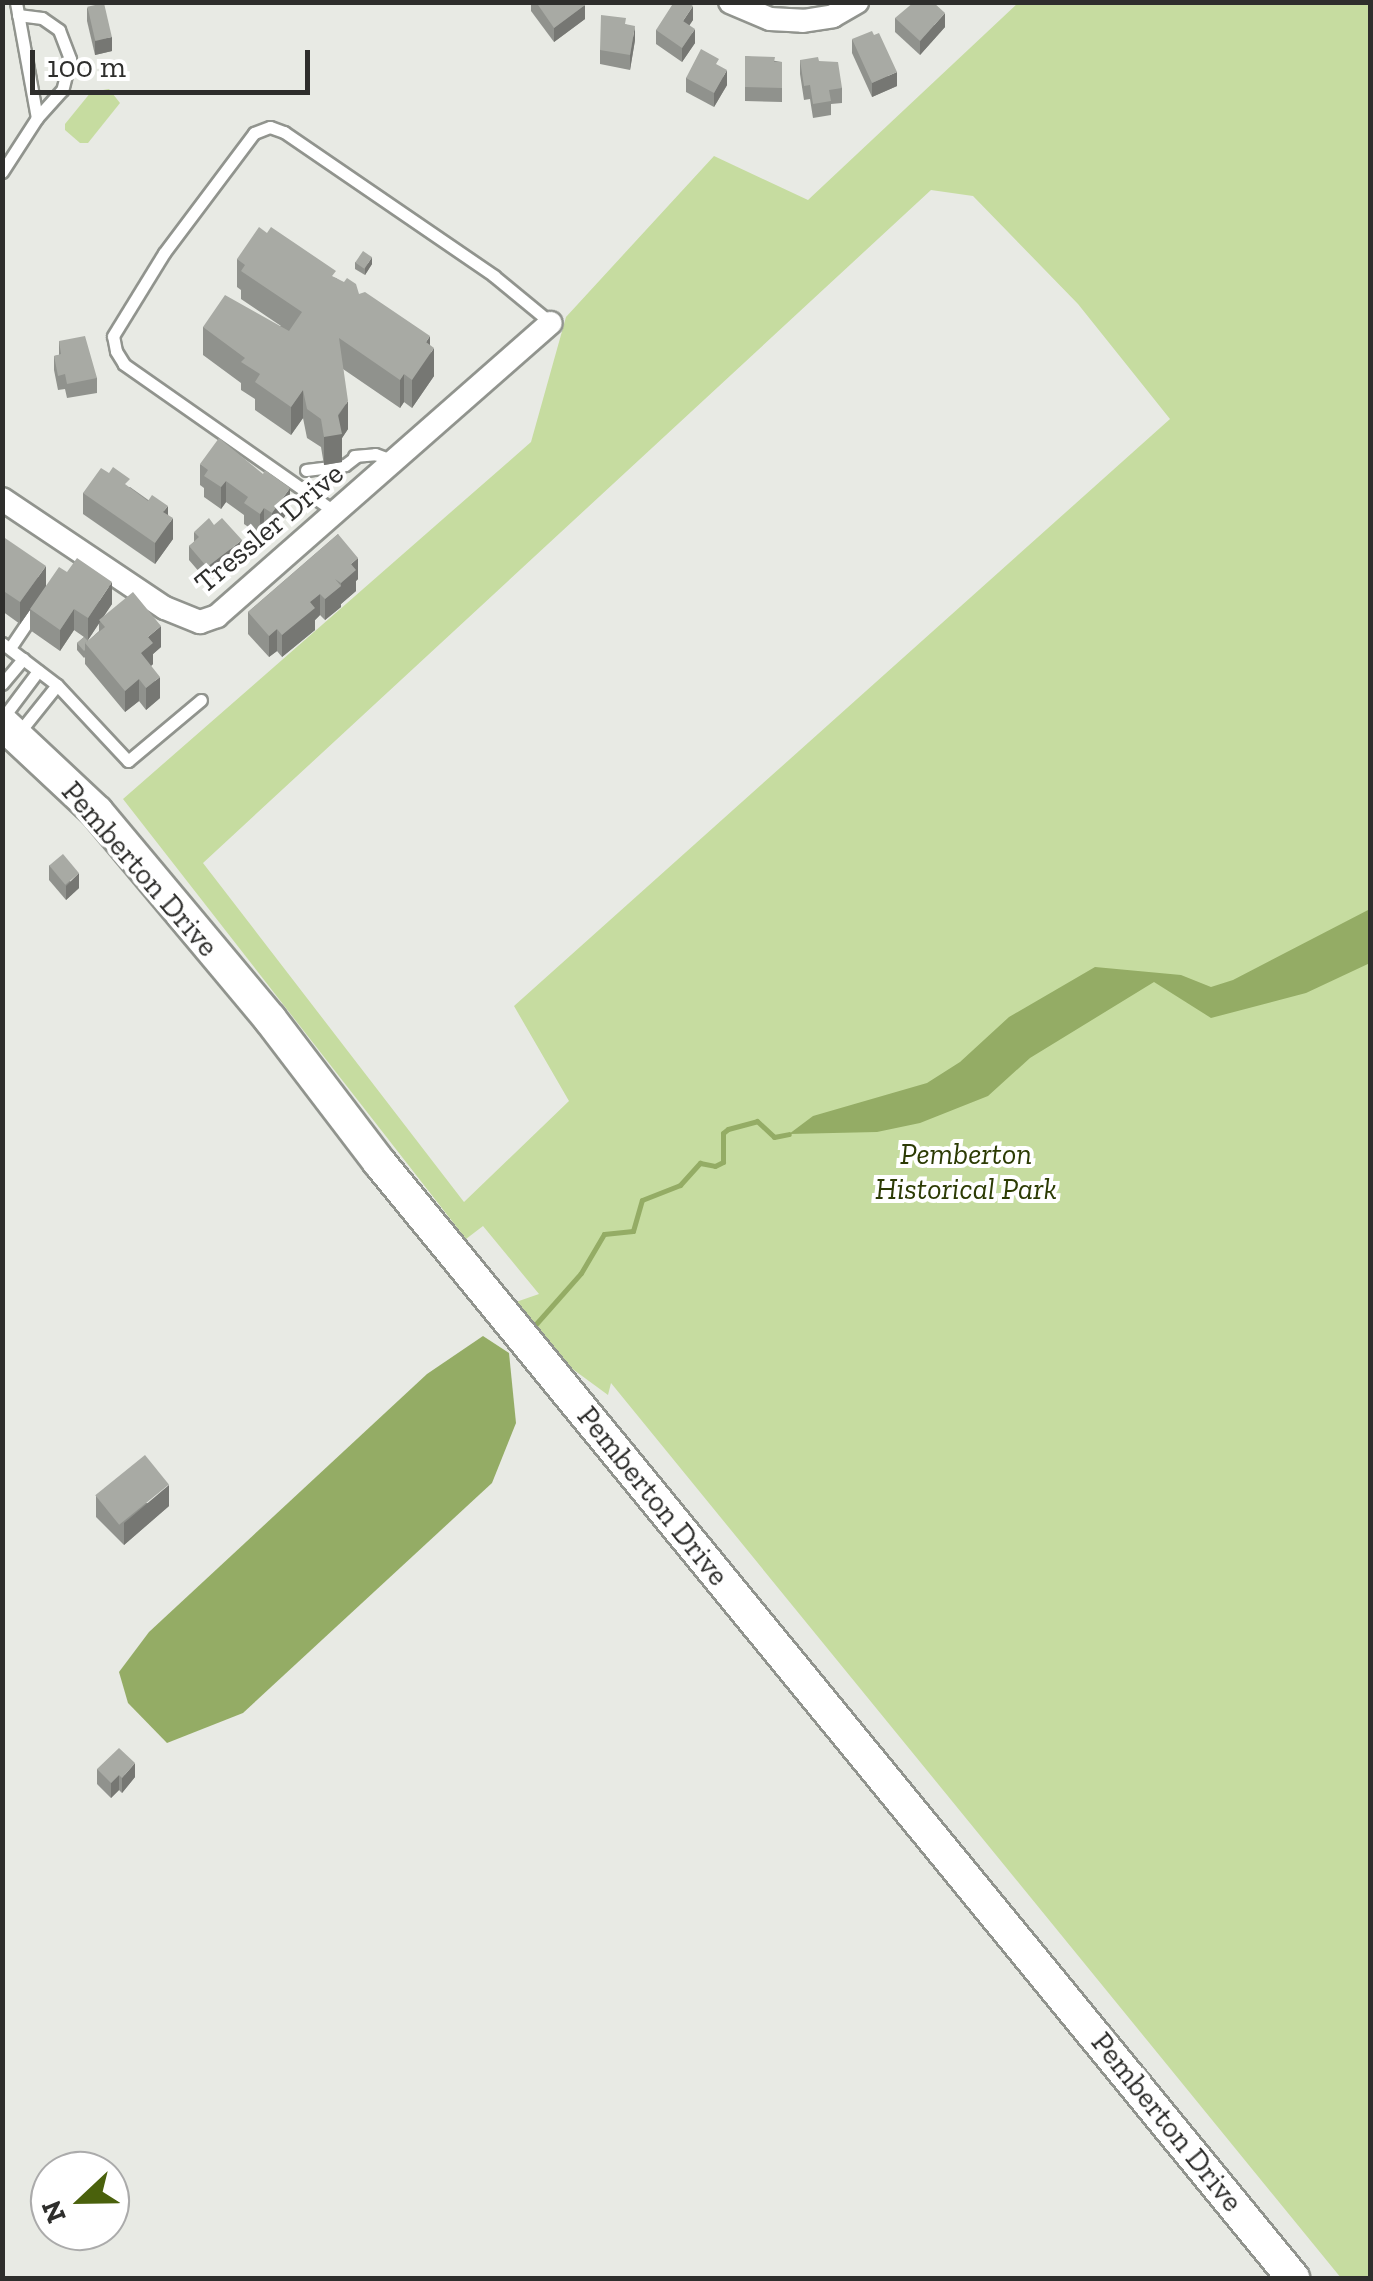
<!DOCTYPE html>
<style>
body{margin:0}
#map{position:relative;width:1373px;height:2281px;overflow:hidden;background:#e8eae4;font-family:"Zilla Slab",serif}
div>[style]{position:absolute}
.green>*{inset:0;background:#c6dca0}
.water>*{inset:0;background:#94ac65}
.stream>*{height:5px;margin:-2.5px;padding:0 2.5px;transform-origin:2.5px;border-radius:2.5px;background:#94ac65}
.roads{filter:drop-shadow(2px 0 #91948e) drop-shadow(-2px 0 #91948e) drop-shadow(0 2px #91948e) drop-shadow(0 -2px #91948e)}
.lane>*{height:11px;margin:-5.5px;padding:0 5.5px;transform-origin:5.5px;border-radius:5.5px;background:#fff}
.street>*{height:22px;margin:-11px;padding:0 11px;transform-origin:11px;border-radius:11px;background:#fff}
.secondary>*{height:32px;margin:-16px;padding:0 16px;transform-origin:16px;border-radius:16px;background:#fff}
.wall>*{inset:0;background:#90928d}
.shaded-wall>*{inset:0;background:#767773}
.building>*{inset:0;background:#a8aaa4;transform-origin:0 0}
span{translate:-50% -50%;white-space:nowrap;text-align:center;line-height:1.15;-webkit-text-stroke:8px #fff;paint-order:stroke}
.street-label{font-size:30px;color:#2e2e2c}
.park-label{font-size:30px;color:#2c3b04;font-style:italic}
.frame{position:absolute;inset:0;border:5px solid #2e2e2c;pointer-events:none}
.north{position:absolute;left:30px;top:2151px;width:100px;height:100px;box-sizing:border-box;background:#fff;border:2px solid #ababab;border-radius:50%;rotate:248deg;font-size:28px;font-weight:700;line-height:40px;text-align:center;color:#2e2e2c}
.north::after{content:'';display:block;margin:auto;width:35px;height:45px;background:#4a610c;clip-path:polygon(50% 0,100% 100%,50% 72%,0 100%)}
.scale{position:absolute;left:30px;top:50px;width:280px;height:45px;box-sizing:border-box;border:5px solid #2e2e2c;border-top:0;padding-left:12px;font-size:30px;line-height:35px;white-space:nowrap;color:#2e2e2c;-webkit-text-stroke:8px #fff;paint-order:stroke}
</style>
<div id="map">
<div class="green">
<i style="clip-path:polygon(evenodd,1018px 3px,1370px 3px,1370px 2278px,1341px 2278px,611px 1383px,608px 1395px,563px 1362px,516px 1302px,539px 1294px,483px 1226px,466px 1239px,123px 799px,531px 442px,566px 317px,714px 156px,808px 200px,1018px 3px,931px 190px,973px 196px,1078px 304px,1170px 419px,514px 1006px,569px 1101px,464px 1202px,203px 863px,931px 190px)"></i>
<i style="clip-path:polygon(109px 89px,120px 103px,88px 143px,80px 143px,65px 130px,65px 124px,91px 92px)"></i>
</div>
<div class="water">
<i style="clip-path:polygon(1370px 909px,1370px 963px,1306px 993px,1211px 1018px,1154px 982px,1030px 1058px,988px 1096px,920px 1123px,877px 1132px,789px 1134px,813px 1116px,927px 1083px,960px 1062px,1009px 1017px,1095px 967px,1181px 975px,1211px 987px,1233px 980px)"></i>
<i style="clip-path:polygon(483px 1336px,509px 1353px,516px 1423px,492px 1483px,243px 1713px,167px 1743px,128px 1703px,119px 1672px,149px 1632px,427px 1374px)"></i>
</div>
<div class="stream">
<i style="left:535px;top:1325px;width:69px;rotate:-48.5deg"></i>
<i style="left:581px;top:1273px;width:45px;rotate:-59.5deg"></i>
<i style="left:604px;top:1234px;width:29px;rotate:-6deg"></i>
<i style="left:633px;top:1231px;width:32px;rotate:-74deg"></i>
<i style="left:642px;top:1200px;width:41px;rotate:-21.5deg"></i>
<i style="left:680px;top:1185px;width:30px;rotate:-48deg"></i>
<i style="left:700px;top:1163px;width:15px;rotate:11deg"></i>
<i style="left:715px;top:1166px;width:9px;rotate:-27deg"></i>
<i style="left:723px;top:1162px;width:29px;rotate:-90deg"></i>
<i style="left:723px;top:1133px;width:6px;rotate:-39deg"></i>
<i style="left:728px;top:1129px;width:30px;rotate:-15deg"></i>
<i style="left:757px;top:1121px;width:23px;rotate:43deg"></i>
<i style="left:774px;top:1137px;width:15px;rotate:-11deg"></i>
</div>
<div class="roads">
<div class="lane">
<i style="left:18px;top:15px;width:24px;rotate:7deg"></i>
<i style="left:42px;top:18px;width:21px;rotate:35deg"></i>
<i style="left:59px;top:30px;width:31px;rotate:69deg"></i>
<i style="left:70px;top:59px;width:32px;rotate:104deg"></i>
<i style="left:62px;top:90px;width:38px;rotate:132deg"></i>
<i style="left:2px;top:172px;width:64px;rotate:-57.1deg"></i>
<i style="left:37px;top:118px;width:118px;rotate:-100.3deg"></i>
<i style="left:354px;top:456px;width:21px;rotate:-5deg"></i>
<i style="left:375px;top:454px;width:20px;rotate:20deg"></i>
<i style="left:306px;top:470px;width:39px;rotate:-7deg"></i>
<i style="left:345px;top:465px;width:15px;rotate:-37deg"></i>
<i style="left:335px;top:512px;width:258px;rotate:-145deg"></i>
<i style="left:124px;top:364px;width:15px;rotate:-122deg"></i>
<i style="left:116px;top:351px;width:15px;rotate:-101deg"></i>
<i style="left:113px;top:336px;width:97px;rotate:-58.4deg"></i>
<i style="left:164px;top:253px;width:150px;rotate:-53.1deg"></i>
<i style="left:254px;top:133px;width:17px;rotate:-21deg"></i>
<i style="left:270px;top:127px;width:15px;rotate:20deg"></i>
<i style="left:284px;top:132px;width:255px;rotate:34.4deg"></i>
<i style="left:494px;top:276px;width:74px;rotate:39.5deg"></i>
<i style="left:2px;top:643px;width:69px;rotate:37.4deg"></i>
<i style="left:57px;top:685px;width:104px;rotate:46.9deg"></i>
<i style="left:128px;top:761px;width:95px;rotate:-39.9deg"></i>
<i style="left:10px;top:648px;width:52px;rotate:-56deg"></i>
<i style="left:2px;top:684px;width:33px;rotate:-50deg"></i>
<i style="left:2px;top:719px;width:60px;rotate:-53.1deg"></i>
<i style="left:17px;top:735px;width:64px;rotate:-51.3deg"></i>
</div>
<div class="street">
<i style="left:730px;top:2px;width:43px;rotate:23deg"></i>
<i style="left:770px;top:19px;width:33px;rotate:3deg"></i>
<i style="left:803px;top:21px;width:30px;rotate:-9deg"></i>
<i style="left:833px;top:16px;width:28px;rotate:-30deg"></i>
<i style="left:2px;top:499px;width:196px;rotate:33.8deg"></i>
<i style="left:165px;top:608px;width:38px;rotate:22deg"></i>
<i style="left:200px;top:622px;width:18px;rotate:-19deg"></i>
<i style="left:217px;top:616px;width:444px;rotate:-41.3deg"></i>
</div>
<div class="secondary">
<i style="left:2px;top:723px;width:130px;rotate:43.1deg"></i>
<i style="left:97px;top:812px;width:270px;rotate:50.1deg"></i>
<i style="left:270px;top:1019px;width:180px;rotate:52.7deg"></i>
<i style="left:379px;top:1162px;width:1443px;rotate:50.68deg"></i>
</div>
</div>
<div class="wall">
<i style="clip-path:polygon(531px 2px,583px 2px,585px 19px,554px 42px,531px 11px)"></i>
<i style="clip-path:polygon(87px 7px,112px 51px,95px 55px,87px 21px)"></i>
<i style="clip-path:polygon(895px 18px,945px 27px,920px 55px,895px 32px)"></i>
<i style="clip-path:polygon(693px 20px,689px 25px,695px 43px,682px 62px,656px 44px,656px 30px)"></i>
<i style="clip-path:polygon(626px 24px,635px 40px,630px 70px,600px 64px,600px 50px)"></i>
<i style="clip-path:polygon(852px 39px,897px 86px,872px 97px,852px 53px)"></i>
<i style="clip-path:polygon(745px 56px,782px 62px,782px 102px,745px 101px)"></i>
<i style="clip-path:polygon(800px 60px,819px 61px,842px 88px,842px 103px,831px 104px,831px 115px,813px 118px,810px 99px,804px 100px,800px 74px)"></i>
<i style="clip-path:polygon(719px 66px,727px 85px,714px 107px,686px 92px,686px 78px)"></i>
<i style="clip-path:polygon(237px 259px,336px 278px,430px 345px,434px 376px,412px 408px,404px 402px,400px 408px,343px 369px,348px 429px,342px 438px,342px 462px,324px 465px,321px 447px,307px 438px,303px 418px,291px 435px,255px 410px,255px 399px,241px 390px,241px 383px,203px 355px,203px 327px,281px 326px,241px 299px,241px 290px,237px 287px)"></i>
<i style="clip-path:polygon(355px 262px,372px 264px,365px 275px,355px 269px)"></i>
<i style="clip-path:polygon(59px 341px,97px 378px,97px 393px,67px 398px,65px 389px,58px 390px,54px 370px,54px 356px,59px 355px)"></i>
<i style="clip-path:polygon(200px 464px,290px 509px,272px 535px,264px 529px,260px 535px,244px 524px,244px 515px,226px 502px,221px 509px,204px 497px,204px 488px,200px 485px)"></i>
<i style="clip-path:polygon(130px 487px,168px 514px,173px 539px,155px 564px,83px 514px,83px 493px)"></i>
<i style="clip-path:polygon(194px 532px,242px 555px,207px 581px,189px 560px,189px 546px,194px 542px)"></i>
<i style="clip-path:polygon(338px 534px,358px 579px,356px 581px,356px 591px,341px 604px,341px 607px,325px 620px,320px 615px,315px 620px,315px 630px,282px 657px,277px 651px,269px 657px,248px 634px,248px 612px)"></i>
<i style="clip-path:polygon(evenodd,2px 536px,46px 587px,112px 604px,103px 617px,161px 647px,153px 654px,153px 664px,151px 666px,160px 698px,146px 710px,139px 701px,125px 712px,85px 664px,85px 657px,84px 658px,77px 650px,77px 643px,84px 637px,74px 630px,60px 651px,30px 630px,30px 610px,20px 624px,2px 611px,2px 536px,99px 623px,99px 631px,88px 641px,88px 640px,99px 623px)"></i>
<i style="clip-path:polygon(49px 865px,79px 888px,66px 900px,49px 880px)"></i>
<i style="clip-path:polygon(96px 1496px,169px 1506px,124px 1545px,96px 1517px)"></i>
<i style="clip-path:polygon(97px 1769px,135px 1777px,122px 1793px,119px 1790px,111px 1798px,97px 1784px)"></i>
</div>
<div class="shaded-wall">
<i style="clip-path:polygon(585px 5px,585px 19px,554px 42px,554px 28px)"></i>
<i style="clip-path:polygon(693px 6px,693px 20px,683px 35px,683px 21px)"></i>
<i style="clip-path:polygon(945px 13px,945px 27px,920px 55px,920px 41px)"></i>
<i style="clip-path:polygon(635px 26px,635px 40px,630px 70px,630px 55px)"></i>
<i style="clip-path:polygon(695px 29px,695px 43px,682px 62px,682px 48px)"></i>
<i style="clip-path:polygon(112px 37px,112px 51px,95px 55px,95px 40px)"></i>
<i style="clip-path:polygon(727px 70px,727px 85px,714px 107px,714px 93px)"></i>
<i style="clip-path:polygon(897px 72px,897px 86px,872px 97px,872px 83px)"></i>
<i style="clip-path:polygon(372px 257px,372px 264px,365px 275px,365px 268px)"></i>
<i style="clip-path:polygon(430px 336px,430px 354px,434px 348px,434px 376px,412px 408px,412px 380px,426px 342px)"></i>
<i style="clip-path:polygon(404px 374px,404px 402px,400px 408px,400px 380px)"></i>
<i style="clip-path:polygon(303px 390px,303px 418px,291px 435px,291px 407px)"></i>
<i style="clip-path:polygon(348px 401px,348px 429px,342px 438px,342px 462px,324px 465px,324px 437px)"></i>
<i style="clip-path:polygon(226px 481px,226px 502px,221px 509px,221px 487px)"></i>
<i style="clip-path:polygon(290px 488px,290px 509px,272px 535px,272px 513px)"></i>
<i style="clip-path:polygon(168px 506px,168px 525px,173px 518px,173px 539px,155px 564px,155px 543px,163px 512px)"></i>
<i style="clip-path:polygon(264px 508px,264px 529px,260px 535px,260px 514px)"></i>
<i style="clip-path:polygon(242px 540px,242px 555px,207px 581px,207px 567px)"></i>
<i style="clip-path:polygon(358px 558px,358px 579px,356px 581px,356px 591px,341px 604px,341px 583px,351px 564px)"></i>
<i style="clip-path:polygon(46px 566px,46px 587px,20px 624px,20px 602px)"></i>
<i style="clip-path:polygon(112px 582px,112px 604px,88px 640px,88px 618px)"></i>
<i style="clip-path:polygon(341px 586px,341px 607px,325px 620px,325px 599px)"></i>
<i style="clip-path:polygon(320px 594px,320px 615px,315px 620px,315px 630px,282px 657px,282px 635px,310px 602px)"></i>
<i style="clip-path:polygon(74px 609px,74px 630px,60px 651px,60px 630px)"></i>
<i style="clip-path:polygon(161px 626px,161px 647px,153px 654px,153px 664px,141px 675px,141px 653px,148px 637px)"></i>
<i style="clip-path:polygon(277px 629px,277px 651px,269px 657px,269px 636px)"></i>
<i style="clip-path:polygon(160px 677px,160px 698px,146px 710px,146px 688px)"></i>
<i style="clip-path:polygon(139px 679px,139px 701px,125px 712px,125px 691px)"></i>
<i style="clip-path:polygon(79px 873px,79px 888px,66px 900px,66px 886px)"></i>
<i style="clip-path:polygon(169px 1485px,169px 1506px,124px 1545px,124px 1523px)"></i>
<i style="clip-path:polygon(135px 1763px,135px 1777px,122px 1793px,122px 1778px)"></i>
<i style="clip-path:polygon(119px 1775px,119px 1790px,111px 1798px,111px 1783px)"></i>
</div>
<div class="building">
<i style="clip-path:polygon(536px 2px,583px 2px,585px 5px,554px 28px)"></i>
<i style="clip-path:polygon(674px 2px,687px 2px,693px 6px,683px 21px,695px 29px,682px 48px,656px 30px)"></i>
<i style="clip-path:polygon(914px 2px,933px 2px,945px 13px,920px 41px,895px 18px)"></i>
<i style="left:104px;top:3px;width:35px;height:17px;rotate:77deg"></i>
<i style="clip-path:polygon(601px 15px,626px 18px,625px 24px,635px 26px,630px 55px,600px 50px)"></i>
<i style="clip-path:polygon(872px 31px,874px 35px,879px 33px,897px 72px,872px 83px,852px 39px)"></i>
<i style="clip-path:polygon(701px 49px,719px 59px,716px 64px,727px 70px,714px 93px,686px 78px)"></i>
<i style="clip-path:polygon(745px 56px,775px 57px,774px 62px,782px 62px,782px 88px,745px 87px)"></i>
<i style="clip-path:polygon(818px 57px,819px 61px,838px 62px,842px 88px,829px 90px,831px 101px,813px 104px,810px 85px,804px 86px,800px 60px)"></i>
<i style="clip-path:polygon(259px 227px,267px 233px,271px 227px,336px 271px,332px 276px,344px 282px,347px 278px,356px 284px,359px 294px,365px 292px,430px 336px,426px 342px,434px 348px,412px 380px,404px 374px,400px 380px,339px 338px,348px 401px,338px 415px,342px 434px,324px 437px,321px 419px,307px 409px,303px 390px,291px 407px,255px 382px,260px 374px,241px 362px,245px 358px,203px 327px,225px 295px,289px 331px,302px 312px,241px 271px,245px 265px,237px 259px)"></i>
<i style="left:363px;top:251px;width:11px;height:14px;rotate:34deg"></i>
<i style="clip-path:polygon(85px 336px,97px 378px,67px 384px,65px 374px,58px 376px,54px 356px,61px 354px,59px 341px)"></i>
<i style="clip-path:polygon(219px 438px,263px 474px,265px 470px,290px 488px,272px 513px,264px 508px,260px 514px,244px 503px,248px 497px,226px 481px,221px 487px,204px 476px,208px 470px,200px 464px)"></i>
<i style="clip-path:polygon(113px 467px,130px 479px,125px 484px,148px 501px,152px 495px,168px 506px,163px 512px,173px 518px,155px 543px,83px 493px,101px 468px,109px 473px)"></i>
<i style="clip-path:polygon(209px 518px,214px 525px,222px 518px,242px 540px,207px 567px,189px 546px,199px 537px,194px 532px)"></i>
<i style="clip-path:polygon(338px 534px,358px 558px,351px 564px,356px 570px,341px 583px,335px 579px,341px 586px,325px 599px,320px 594px,310px 602px,315px 608px,282px 635px,277px 629px,269px 636px,248px 612px)"></i>
<i style="clip-path:polygon(2px 536px,46px 566px,20px 602px,2px 590px)"></i>
<i style="clip-path:polygon(77px 558px,112px 582px,88px 618px,74px 609px,60px 630px,30px 609px,59px 567px,67px 572px)"></i>
<i style="clip-path:polygon(133px 592px,161px 626px,148px 637px,153px 643px,141px 653px,160px 677px,146px 688px,139px 679px,125px 691px,85px 643px,105px 627px,99px 620px)"></i>
<i style="clip-path:polygon(84px 637px,88px 641px,85px 643px,85px 650px,84px 651px,77px 643px)"></i>
<i style="left:63px;top:854px;width:25px;height:18px;rotate:50deg"></i>
<i style="left:145px;top:1455px;width:38px;height:64px;rotate:51deg"></i>
<i style="clip-path:polygon(119px 1748px,135px 1763px,122px 1778px,119px 1775px,111px 1783px,97px 1769px)"></i>
</div>
<div class="street-label">
<span style="left:269px;top:528px;rotate:-40deg">Tressler Drive</span>
<span style="left:140px;top:869px;rotate:49deg">Pemberton Drive</span>
<span style="left:653px;top:1496px;rotate:51deg">Pemberton Drive</span>
<span style="left:1167px;top:2122px;rotate:51deg">Pemberton Drive</span>
</div>
<div class="park-label">
<span style="left:966px;top:1171px">Pemberton<br>Historical Park</span>
</div>
<div class="frame"></div>
<div class="north">N</div>
<div class="scale">100 m</div>
</div>
